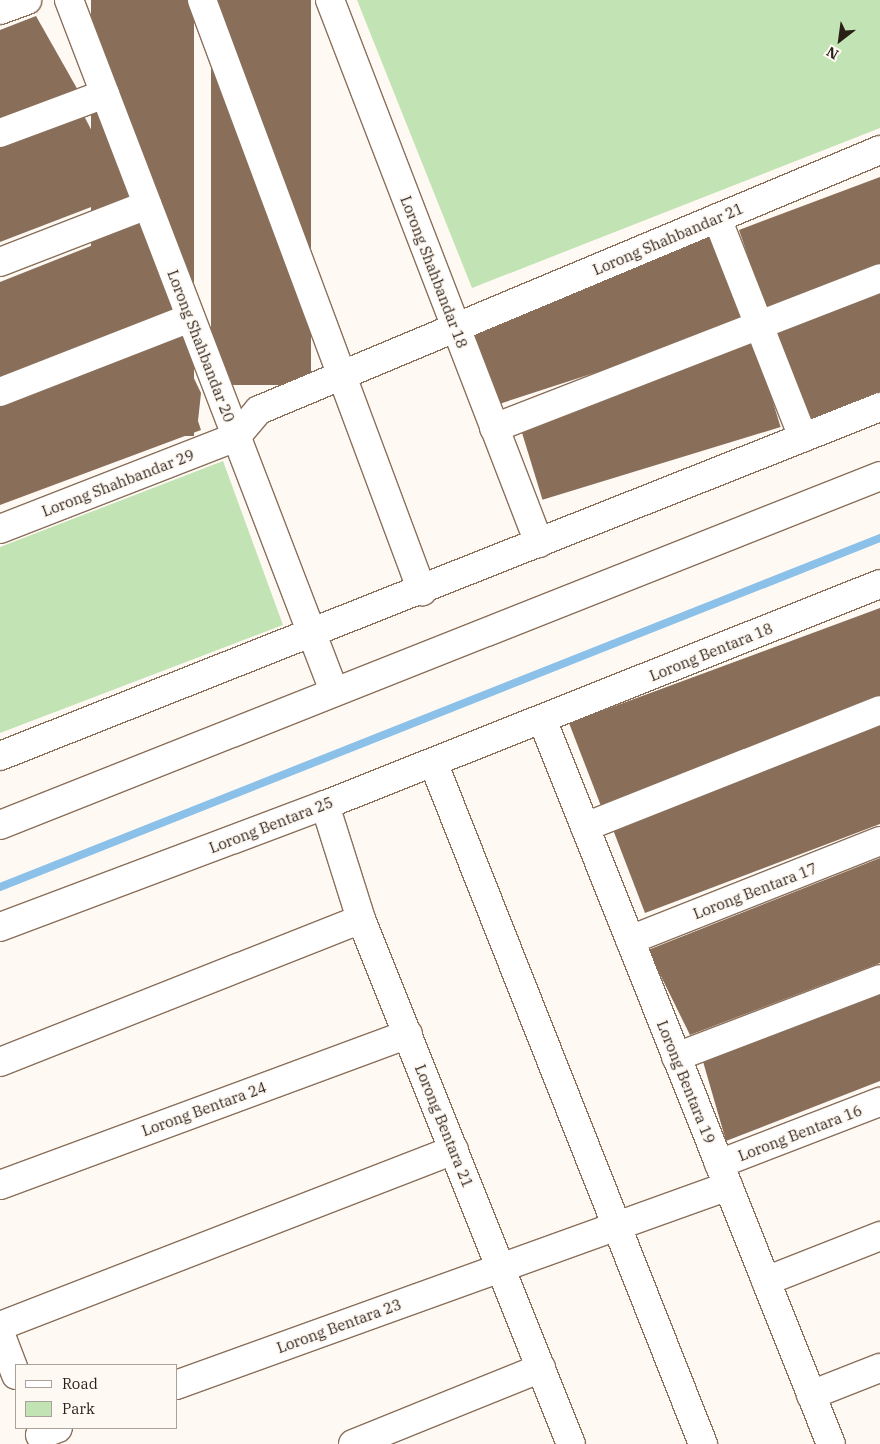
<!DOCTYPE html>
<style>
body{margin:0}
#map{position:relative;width:880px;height:1444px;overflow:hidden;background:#fff9f4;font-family:"IBM Plex Serif",serif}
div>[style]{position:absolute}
.green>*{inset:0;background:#c2e3b3}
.stream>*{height:8px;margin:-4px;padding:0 4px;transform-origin:4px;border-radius:4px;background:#8bc1e9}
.building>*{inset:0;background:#896f5a;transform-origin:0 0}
.roads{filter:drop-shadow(1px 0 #8a705b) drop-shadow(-1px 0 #8a705b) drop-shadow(0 1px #8a705b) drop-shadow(0 -1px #8a705b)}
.minor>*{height:28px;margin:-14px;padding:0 14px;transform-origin:14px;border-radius:14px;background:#fff}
span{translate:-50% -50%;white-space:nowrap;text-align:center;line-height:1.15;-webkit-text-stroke:4px #fff9f4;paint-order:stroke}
.street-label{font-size:15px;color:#291f16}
.legend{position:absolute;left:15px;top:1364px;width:162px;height:65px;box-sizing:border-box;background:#fff9f4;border:1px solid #a9a29b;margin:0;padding:6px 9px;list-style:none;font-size:15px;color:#291f16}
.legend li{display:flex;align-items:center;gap:10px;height:25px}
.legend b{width:25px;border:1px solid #a9a29b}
.north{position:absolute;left:815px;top:15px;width:50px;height:50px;-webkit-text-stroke:4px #fff9f4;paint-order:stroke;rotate:210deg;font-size:14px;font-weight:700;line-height:20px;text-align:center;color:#291f16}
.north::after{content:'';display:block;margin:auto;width:18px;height:22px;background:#291f16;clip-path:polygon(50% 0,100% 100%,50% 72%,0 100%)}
</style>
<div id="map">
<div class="green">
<i style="clip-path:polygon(357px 0,880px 0,880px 128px,472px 288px)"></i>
<i style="clip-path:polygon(223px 461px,283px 625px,0 733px,0 547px)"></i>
</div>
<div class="stream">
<i style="left:0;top:887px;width:947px;rotate:-21.63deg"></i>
</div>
<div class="building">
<i style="left:91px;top:0;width:103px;height:436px"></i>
<i style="left:211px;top:0;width:100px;height:385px"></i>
<i style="clip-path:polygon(36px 16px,79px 92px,0 122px,0 30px)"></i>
<i style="clip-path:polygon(83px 114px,106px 158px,112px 199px,0 242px,0 146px)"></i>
<i style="clip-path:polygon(880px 177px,880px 270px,767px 312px,739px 230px)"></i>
<i style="left:718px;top:233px;width:95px;height:264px;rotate:72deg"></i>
<i style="clip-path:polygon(116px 236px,149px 263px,168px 315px,0 381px,0 282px)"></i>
<i style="clip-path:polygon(880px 290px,880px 393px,811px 419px,775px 330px)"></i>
<i style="clip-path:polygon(169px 326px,201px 393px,198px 421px,201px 430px,0 505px,0 397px)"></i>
<i style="left:754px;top:340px;width:91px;height:249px;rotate:73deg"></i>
<i style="clip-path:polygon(880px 608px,880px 698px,601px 806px,569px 723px)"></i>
<i style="clip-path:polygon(880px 721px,880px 824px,645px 913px,612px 827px)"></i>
<i style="clip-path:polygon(880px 858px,880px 963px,690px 1035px,648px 950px)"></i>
<i style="clip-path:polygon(880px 990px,880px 1081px,726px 1141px,702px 1058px)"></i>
</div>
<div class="roads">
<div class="minor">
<i style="left:69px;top:0;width:740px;rotate:69.02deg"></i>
<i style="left:202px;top:0;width:631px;rotate:69.58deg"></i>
<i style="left:330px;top:0;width:582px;rotate:68.95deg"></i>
<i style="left:0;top:10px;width:29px;rotate:-20deg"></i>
<i style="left:0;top:133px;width:112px;rotate:-20.4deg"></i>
<i style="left:717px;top:218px;width:236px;rotate:68.6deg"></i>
<i style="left:0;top:262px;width:158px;rotate:-21.2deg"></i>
<i style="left:0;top:392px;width:204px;rotate:-21.3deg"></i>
<i style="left:494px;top:428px;width:414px;rotate:-21.2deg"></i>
<i style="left:0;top:529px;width:253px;rotate:-21.3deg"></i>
<i style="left:236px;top:437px;width:35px;rotate:-50deg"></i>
<i style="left:259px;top:410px;width:673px;rotate:-22.72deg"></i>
<i style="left:542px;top:719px;width:780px;rotate:68.27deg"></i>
<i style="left:0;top:756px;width:947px;rotate:-21.63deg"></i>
<i style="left:433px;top:762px;width:734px;rotate:68.4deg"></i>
<i style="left:325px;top:805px;width:120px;rotate:72.5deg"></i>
<i style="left:361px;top:919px;width:565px;rotate:68.2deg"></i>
<i style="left:0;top:825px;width:947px;rotate:-21.63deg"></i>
<i style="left:585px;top:827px;width:317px;rotate:-21.6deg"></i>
<i style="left:0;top:927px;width:347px;rotate:-20.6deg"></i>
<i style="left:325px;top:805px;width:597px;rotate:-21.71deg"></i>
<i style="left:630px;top:940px;width:269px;rotate:-21.6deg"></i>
<i style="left:676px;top:1057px;width:218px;rotate:-20.9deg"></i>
<i style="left:0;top:1062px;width:388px;rotate:-21.6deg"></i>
<i style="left:719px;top:1164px;width:173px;rotate:-21.1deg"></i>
<i style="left:0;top:1185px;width:435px;rotate:-20.3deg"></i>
<i style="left:766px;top:1281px;width:123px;rotate:-21.5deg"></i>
<i style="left:0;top:1326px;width:487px;rotate:-21.2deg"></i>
<i style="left:0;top:1333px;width:45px;rotate:69.1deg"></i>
<i style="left:176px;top:1385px;width:587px;rotate:-19.82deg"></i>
<i style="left:811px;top:1395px;width:74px;rotate:-21.4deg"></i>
<i style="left:40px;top:1435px;width:19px;rotate:-21deg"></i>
<i style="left:353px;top:1444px;width:203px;rotate:-22deg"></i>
</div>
</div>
<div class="street-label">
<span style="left:668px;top:239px;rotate:-23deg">Lorong Shahbandar 21</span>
<span style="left:434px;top:272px;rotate:69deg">Lorong Shahbandar 18</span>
<span style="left:201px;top:346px;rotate:69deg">Lorong Shahbandar 20</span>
<span style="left:118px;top:483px;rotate:-21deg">Lorong Shahbandar 29</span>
<span style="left:711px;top:652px;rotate:-22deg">Lorong Bentara 18</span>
<span style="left:271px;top:825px;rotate:-21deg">Lorong Bentara 25</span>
<span style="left:755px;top:891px;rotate:-21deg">Lorong Bentara 17</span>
<span style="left:686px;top:1082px;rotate:68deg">Lorong Bentara 19</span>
<span style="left:204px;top:1109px;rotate:-20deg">Lorong Bentara 24</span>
<span style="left:444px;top:1126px;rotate:68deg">Lorong Bentara 21</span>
<span style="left:800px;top:1133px;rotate:-21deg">Lorong Bentara 16</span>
<span style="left:339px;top:1326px;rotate:-20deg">Lorong Bentara 23</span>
</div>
<ul class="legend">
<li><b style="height:6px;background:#fff"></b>Road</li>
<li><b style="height:14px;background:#c2e3b3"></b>Park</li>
</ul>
<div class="north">N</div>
</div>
